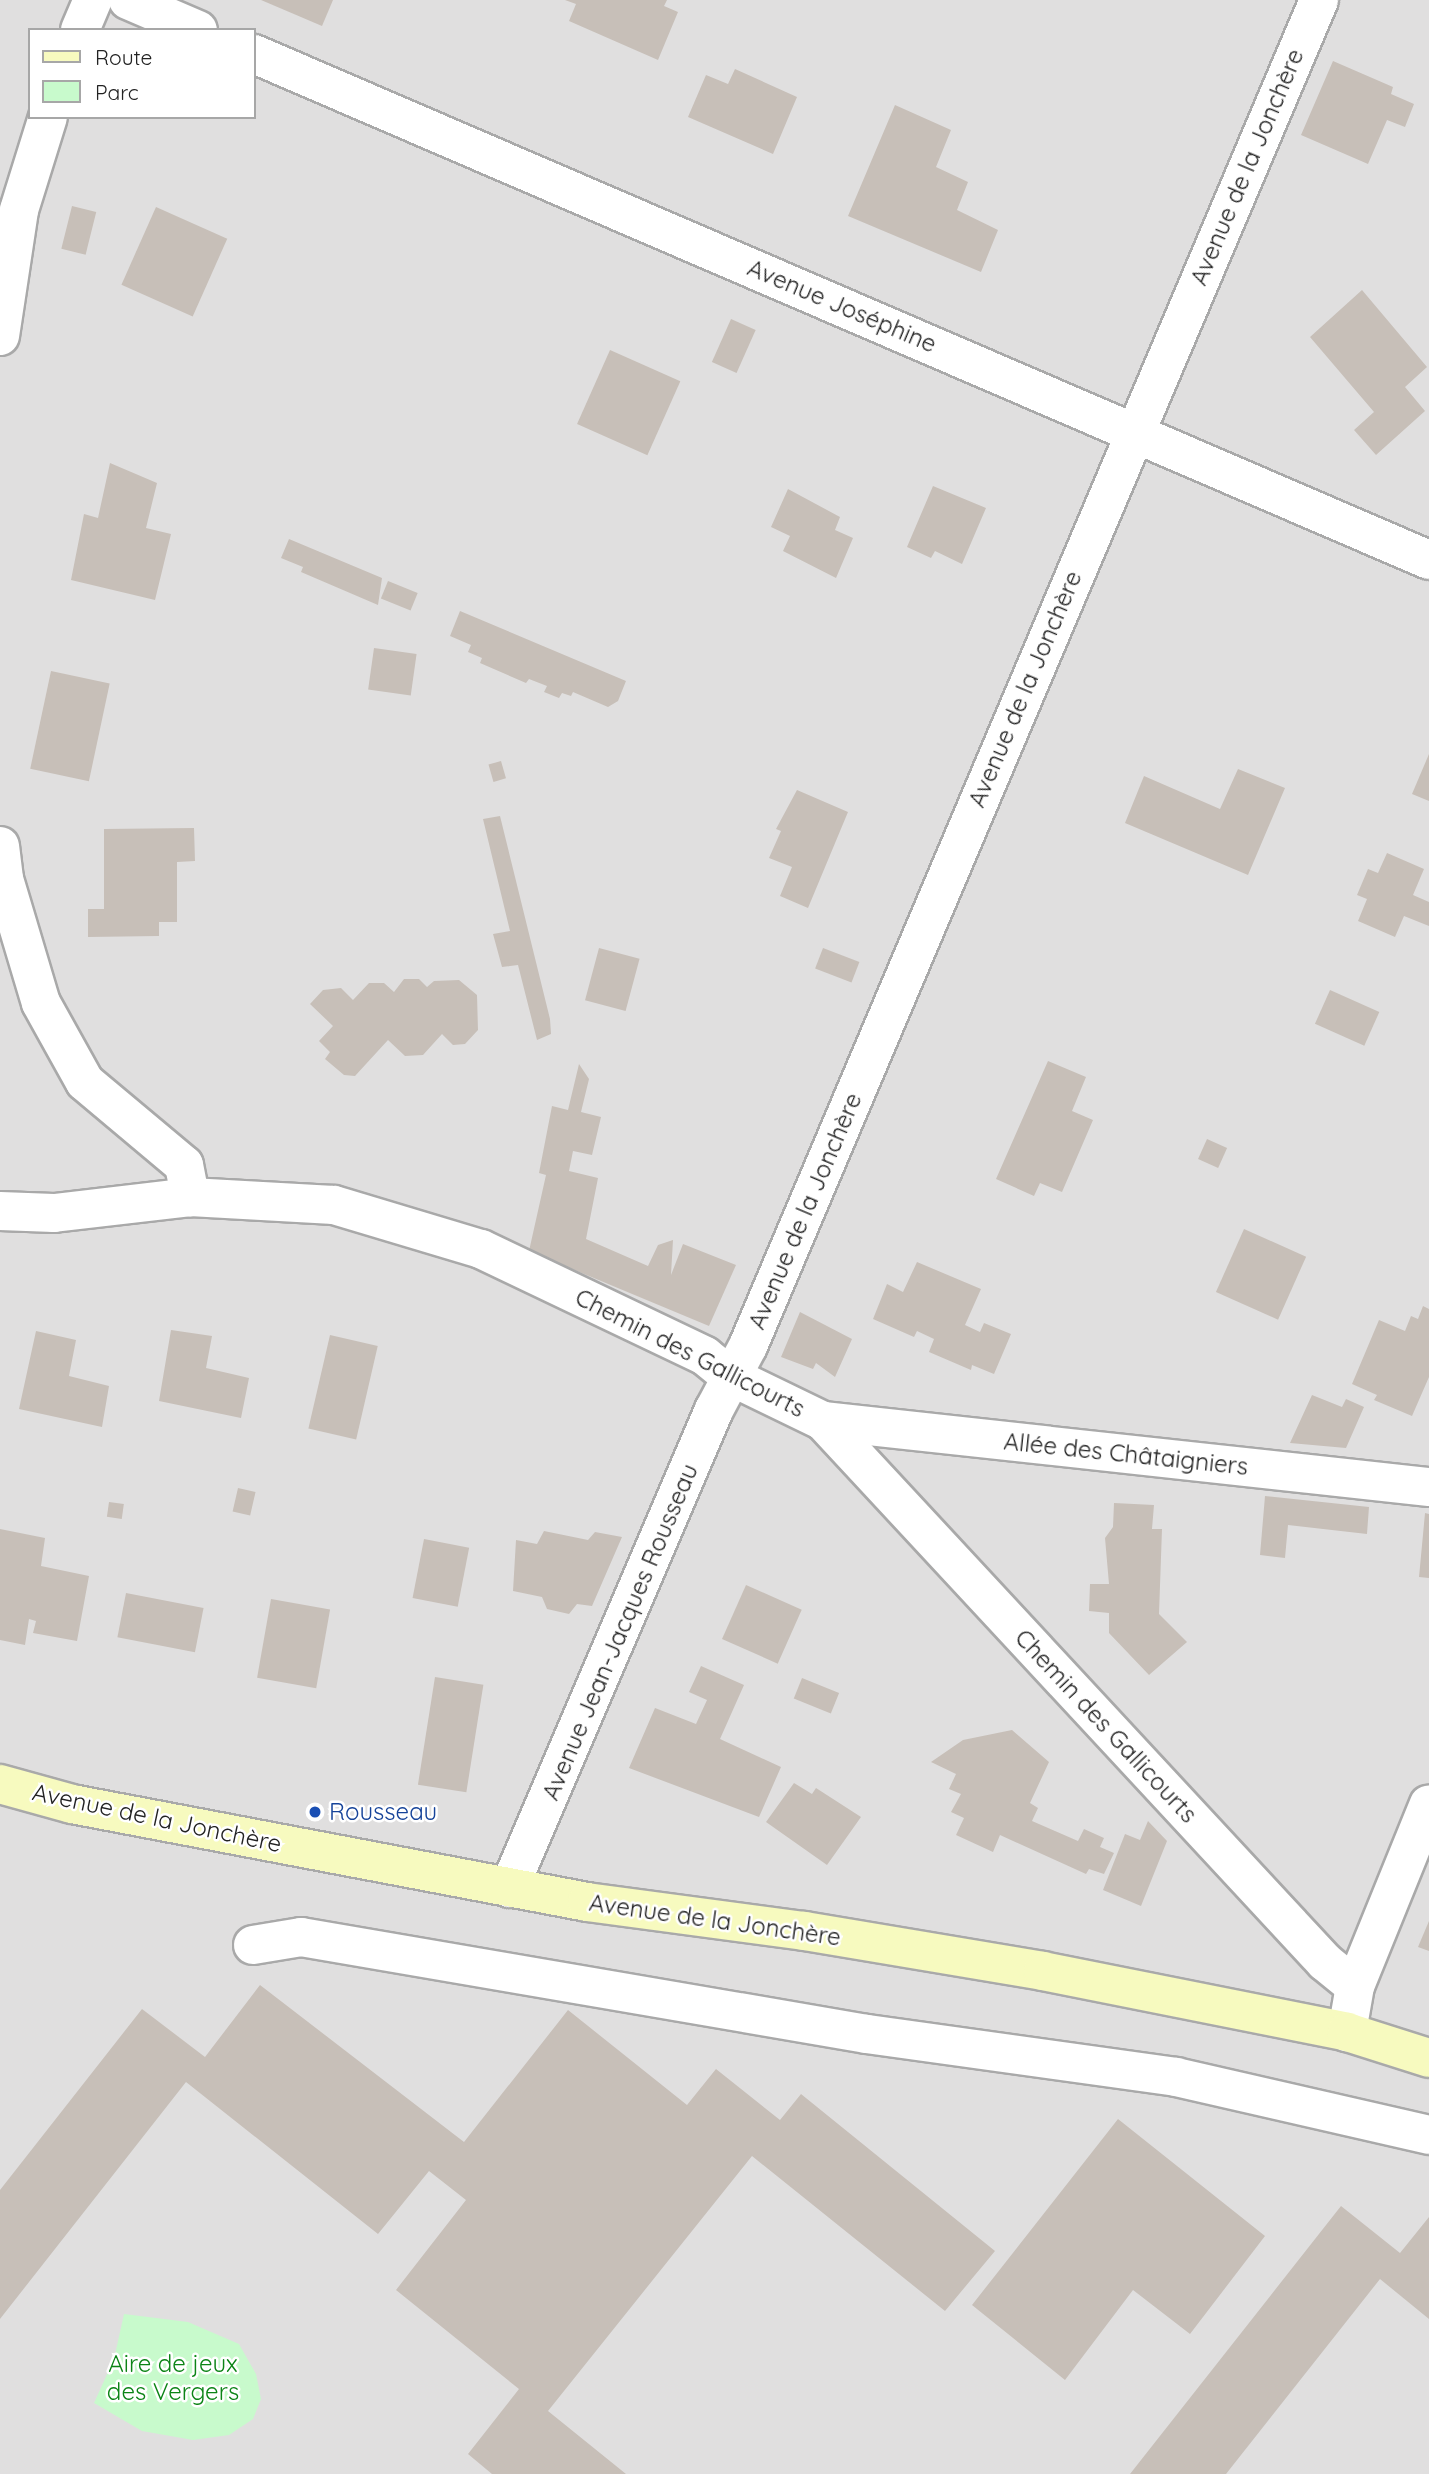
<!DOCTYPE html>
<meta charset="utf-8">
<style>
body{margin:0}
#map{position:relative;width:1429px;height:2474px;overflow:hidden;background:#f2efe9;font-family:Quicksand,sans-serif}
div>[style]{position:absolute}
.residential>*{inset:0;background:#e0dfdf}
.park>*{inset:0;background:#c8facc}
.building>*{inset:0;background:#c7bfb8;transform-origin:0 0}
.roads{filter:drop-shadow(2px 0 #a9a9a9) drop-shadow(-2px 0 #a9a9a9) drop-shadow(0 2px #a9a9a9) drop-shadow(0 -2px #a9a9a9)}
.street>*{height:38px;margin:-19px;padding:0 19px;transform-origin:19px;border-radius:19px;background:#fff}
.secondary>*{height:38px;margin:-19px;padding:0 19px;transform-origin:19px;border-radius:19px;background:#f7fabf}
.dots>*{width:19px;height:19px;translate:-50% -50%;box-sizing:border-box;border:4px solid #fff;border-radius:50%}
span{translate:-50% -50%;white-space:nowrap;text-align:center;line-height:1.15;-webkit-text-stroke:5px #fff;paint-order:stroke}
.street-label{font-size:24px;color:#222}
.transit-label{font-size:24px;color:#164399}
.left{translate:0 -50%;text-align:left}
.park-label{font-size:24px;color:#0c8416}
.legend{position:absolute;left:28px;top:28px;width:228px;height:91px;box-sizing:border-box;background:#fff;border:2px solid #a7a7a7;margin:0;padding:9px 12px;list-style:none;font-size:21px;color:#222}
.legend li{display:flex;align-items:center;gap:14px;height:35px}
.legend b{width:35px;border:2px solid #a7a7a7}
</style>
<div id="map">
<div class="residential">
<i style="clip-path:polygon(evenodd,0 0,1429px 0,1429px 2474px,0 2474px,0 0,30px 30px,254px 30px,254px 117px,30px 117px,30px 30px)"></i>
</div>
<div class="park">
<i style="clip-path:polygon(124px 2314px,188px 2322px,239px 2344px,256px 2374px,261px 2399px,253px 2419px,229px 2435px,193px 2440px,142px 2431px,94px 2403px,114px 2359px)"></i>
</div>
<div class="building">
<i style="clip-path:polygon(261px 0,333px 0,322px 26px)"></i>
<i style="clip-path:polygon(565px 0,667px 0,664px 6px,678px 12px,658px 60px,569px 21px,576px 4px)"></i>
<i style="clip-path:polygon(1333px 61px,1393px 87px,1391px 94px,1414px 104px,1405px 127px,1387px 120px,1368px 164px,1301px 135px)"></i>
<i style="clip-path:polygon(735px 69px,797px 97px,773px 154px,688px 117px,706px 75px,728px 84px)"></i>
<i style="clip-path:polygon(895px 105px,951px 130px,936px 167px,968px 182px,957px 210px,998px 230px,981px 272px,848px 216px)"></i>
<i style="left:72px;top:206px;width:25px;height:44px;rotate:14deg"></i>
<i style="left:156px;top:207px;width:78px;height:85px;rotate:24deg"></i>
<i style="clip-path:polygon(1362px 290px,1427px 367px,1405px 387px,1425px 411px,1376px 455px,1354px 430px,1374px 412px,1310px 337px)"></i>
<i style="left:731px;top:319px;width:27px;height:47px;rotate:24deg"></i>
<i style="left:610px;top:350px;width:77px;height:81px;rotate:24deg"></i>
<i style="clip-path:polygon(110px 463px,157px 483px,146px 528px,171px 534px,155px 600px,71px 580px,84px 514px,98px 518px)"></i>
<i style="clip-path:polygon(933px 486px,986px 508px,962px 564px,935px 551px,931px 558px,907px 547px)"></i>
<i style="clip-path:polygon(788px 489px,840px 517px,835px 530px,853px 538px,836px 578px,783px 551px,790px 536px,771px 527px)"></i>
<i style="clip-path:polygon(289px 539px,382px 578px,378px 605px,301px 572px,303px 567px,281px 558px)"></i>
<i style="left:388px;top:581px;width:32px;height:19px;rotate:22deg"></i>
<i style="clip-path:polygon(460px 611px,626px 681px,618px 701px,608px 707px,573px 692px,571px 696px,562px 693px,559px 698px,544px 692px,547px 686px,529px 679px,526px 683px,480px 663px,482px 658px,468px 652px,471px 645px,450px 636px)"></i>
<i style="left:374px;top:648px;width:43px;height:42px;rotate:8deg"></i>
<i style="left:51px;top:671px;width:60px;height:100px;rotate:12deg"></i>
<i style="clip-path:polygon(1429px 754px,1429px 801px,1412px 794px)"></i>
<i style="left:501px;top:761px;width:18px;height:13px;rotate:74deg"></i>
<i style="clip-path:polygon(1238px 769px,1285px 788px,1248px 875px,1125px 823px,1144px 776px,1220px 809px)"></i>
<i style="clip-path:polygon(797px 790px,848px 812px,808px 908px,780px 896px,792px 867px,769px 858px,781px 831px,776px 829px)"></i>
<i style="clip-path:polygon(500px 816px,550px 1019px,551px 1034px,537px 1040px,518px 965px,502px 967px,493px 934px,510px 931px,483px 819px)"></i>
<i style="clip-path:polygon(194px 828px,195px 861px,177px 862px,177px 922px,159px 922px,159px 936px,88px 937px,88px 909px,104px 909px,104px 829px)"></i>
<i style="clip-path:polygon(1387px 853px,1424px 869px,1413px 895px,1429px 902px,1429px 926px,1404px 916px,1395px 937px,1358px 921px,1367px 899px,1357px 895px,1368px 869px,1378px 873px)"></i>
<i style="left:599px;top:948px;width:42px;height:54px;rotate:15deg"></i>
<i style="left:823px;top:948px;width:39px;height:22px;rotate:21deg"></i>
<i style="clip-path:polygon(404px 979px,419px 979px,427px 987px,434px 981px,459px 980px,477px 995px,478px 1030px,465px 1044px,453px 1045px,442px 1034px,423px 1055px,405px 1056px,388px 1040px,355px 1076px,344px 1075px,325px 1059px,330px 1052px,319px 1041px,333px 1026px,310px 1004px,323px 990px,341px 988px,353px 1000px,369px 983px,384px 983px,394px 992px)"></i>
<i style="left:1330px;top:990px;width:54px;height:37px;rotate:24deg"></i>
<i style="clip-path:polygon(1048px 1061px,1086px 1077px,1072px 1111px,1093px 1120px,1062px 1192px,1040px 1183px,1034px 1196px,996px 1179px)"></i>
<i style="clip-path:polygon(579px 1064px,589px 1079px,581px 1112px,601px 1117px,592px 1155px,573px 1151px,569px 1171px,598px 1178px,586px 1239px,648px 1266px,658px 1245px,673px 1240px,671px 1275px,683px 1244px,736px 1265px,709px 1326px,529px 1251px,546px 1175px,539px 1173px,552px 1106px,568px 1110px)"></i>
<i style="left:1207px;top:1139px;width:22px;height:22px;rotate:24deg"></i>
<i style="left:1244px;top:1229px;width:68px;height:69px;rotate:24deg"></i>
<i style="clip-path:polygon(917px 1262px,981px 1289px,965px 1325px,980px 1332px,984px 1323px,1011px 1334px,994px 1374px,972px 1365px,971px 1370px,929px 1352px,934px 1339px,917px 1331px,914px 1337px,873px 1319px,887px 1284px,903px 1292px)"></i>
<i style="clip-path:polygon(1423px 1306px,1429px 1309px,1429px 1377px,1412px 1416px,1374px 1400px,1377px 1395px,1352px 1384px,1379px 1320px,1405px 1331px,1411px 1316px,1418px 1319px)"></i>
<i style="clip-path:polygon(800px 1312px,852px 1339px,835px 1377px,816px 1363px,813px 1369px,781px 1357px)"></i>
<i style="clip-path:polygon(171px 1330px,212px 1336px,206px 1368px,249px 1378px,241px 1418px,159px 1401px)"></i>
<i style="clip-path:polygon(36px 1331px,76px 1340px,69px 1376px,109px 1386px,102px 1427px,19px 1409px)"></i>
<i style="left:330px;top:1335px;width:49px;height:96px;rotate:13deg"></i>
<i style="clip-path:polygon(1312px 1395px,1342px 1407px,1346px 1399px,1364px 1407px,1346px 1448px,1290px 1443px)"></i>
<i style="left:238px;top:1488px;width:18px;height:24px;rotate:13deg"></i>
<i style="clip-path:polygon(1265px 1496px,1369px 1507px,1367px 1534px,1288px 1525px,1285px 1558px,1260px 1555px)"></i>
<i style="left:109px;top:1502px;width:15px;height:15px;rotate:8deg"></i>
<i style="clip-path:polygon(1114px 1503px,1154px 1505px,1152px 1529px,1162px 1529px,1159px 1614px,1187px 1642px,1149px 1675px,1109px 1633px,1109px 1613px,1089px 1611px,1090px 1584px,1109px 1584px,1105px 1538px,1113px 1527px)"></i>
<i style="clip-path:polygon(1425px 1513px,1429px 1514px,1429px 1578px,1419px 1577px)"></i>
<i style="clip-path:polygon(0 1529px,45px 1538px,41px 1566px,89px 1576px,77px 1641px,33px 1633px,36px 1621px,29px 1619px,25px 1645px,0 1640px)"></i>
<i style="clip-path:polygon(544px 1531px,588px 1540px,595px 1532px,622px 1537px,592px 1606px,577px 1604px,569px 1614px,547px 1609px,542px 1597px,513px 1591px,516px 1540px,537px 1544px)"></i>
<i style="left:424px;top:1539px;width:46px;height:60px;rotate:11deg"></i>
<i style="left:746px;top:1585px;width:61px;height:59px;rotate:24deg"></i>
<i style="left:126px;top:1593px;width:79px;height:45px;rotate:11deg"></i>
<i style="left:271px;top:1599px;width:60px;height:80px;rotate:10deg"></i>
<i style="clip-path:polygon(701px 1666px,744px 1685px,720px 1739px,781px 1767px,759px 1817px,629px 1768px,655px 1708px,696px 1724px,707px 1700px,689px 1692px)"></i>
<i style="left:435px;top:1677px;width:49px;height:109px;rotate:9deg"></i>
<i style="left:802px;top:1678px;width:40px;height:22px;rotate:22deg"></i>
<i style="clip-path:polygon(1012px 1730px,1049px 1762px,1030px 1803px,1038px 1808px,1032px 1821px,1078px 1841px,1084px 1829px,1104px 1838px,1100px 1847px,1114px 1853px,1104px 1874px,1089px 1869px,1086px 1874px,1000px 1835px,993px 1852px,956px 1835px,964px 1818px,951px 1812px,961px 1794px,949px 1789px,956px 1774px,931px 1762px,963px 1740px)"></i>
<i style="clip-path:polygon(794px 1783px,812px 1794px,816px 1788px,861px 1817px,827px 1865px,766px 1822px)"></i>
<i style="clip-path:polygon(1148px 1821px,1167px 1841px,1141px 1906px,1103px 1890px,1125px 1834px,1140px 1840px)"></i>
<i style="clip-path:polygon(1429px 1921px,1429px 1951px,1418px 1947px)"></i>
<i style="clip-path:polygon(260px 1985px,464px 2142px,568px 2010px,687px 2105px,716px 2069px,780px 2120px,801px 2094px,995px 2251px,945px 2311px,752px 2156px,548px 2411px,626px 2474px,492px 2474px,468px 2454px,519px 2389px,396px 2290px,466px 2200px,429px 2171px,378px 2234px,186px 2082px,0 2319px,0 2190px,142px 2009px,205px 2057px)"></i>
<i style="clip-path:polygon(1118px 2119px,1265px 2236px,1190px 2334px,1133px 2290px,1065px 2380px,972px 2305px)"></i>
<i style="clip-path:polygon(1341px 2206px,1400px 2253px,1429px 2217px,1429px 2319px,1380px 2279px,1226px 2474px,1130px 2474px)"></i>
</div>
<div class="roads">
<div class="street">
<i style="left:128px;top:0;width:76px;rotate:23.2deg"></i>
<i style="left:80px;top:30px;width:33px;rotate:-67deg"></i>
<i style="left:254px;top:54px;width:1279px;rotate:23.3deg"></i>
<i style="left:0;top:336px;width:127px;rotate:-81.4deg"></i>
<i style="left:19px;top:210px;width:97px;rotate:-72.7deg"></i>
<i style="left:0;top:846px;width:33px;rotate:83deg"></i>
<i style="left:4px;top:879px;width:129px;rotate:73.4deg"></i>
<i style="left:41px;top:1003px;width:90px;rotate:60.9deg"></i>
<i style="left:85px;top:1082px;width:129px;rotate:40deg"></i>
<i style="left:184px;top:1165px;width:33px;rotate:79deg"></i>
<i style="left:0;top:1211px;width:54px;rotate:2.1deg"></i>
<i style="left:54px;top:1213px;width:137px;rotate:-6.7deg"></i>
<i style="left:190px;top:1197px;width:144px;rotate:3.2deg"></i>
<i style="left:334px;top:1205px;width:153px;rotate:16.7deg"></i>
<i style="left:481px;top:1249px;width:248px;rotate:25.5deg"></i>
<i style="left:705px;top:1356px;width:32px;rotate:39deg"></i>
<i style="left:730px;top:1376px;width:103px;rotate:25.8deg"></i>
<i style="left:823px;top:1421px;width:738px;rotate:47.14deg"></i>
<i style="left:1325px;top:1962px;width:38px;rotate:39deg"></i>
<i style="left:1355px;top:1986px;width:47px;rotate:99.9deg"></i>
<i style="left:823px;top:1421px;width:610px;rotate:6.22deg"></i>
<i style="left:509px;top:1888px;width:520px;rotate:-66.79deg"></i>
<i style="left:714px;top:1410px;width:72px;rotate:-62deg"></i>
<i style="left:748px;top:1346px;width:1462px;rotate:-67.01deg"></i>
<i style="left:253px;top:1945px;width:49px;rotate:-9.5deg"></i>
<i style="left:301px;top:1937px;width:574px;rotate:9.72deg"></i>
<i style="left:867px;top:2034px;width:312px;rotate:7.9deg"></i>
<i style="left:1176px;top:2077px;width:260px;rotate:12.9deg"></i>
<i style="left:1355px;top:1986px;width:196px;rotate:-67.9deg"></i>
</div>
<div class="secondary">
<i style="left:0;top:1784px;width:75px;rotate:15.5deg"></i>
<i style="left:72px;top:1804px;width:524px;rotate:10.77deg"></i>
<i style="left:587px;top:1902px;width:219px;rotate:7.6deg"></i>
<i style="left:804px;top:1931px;width:242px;rotate:9.5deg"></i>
<i style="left:1043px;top:1971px;width:310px;rotate:11.3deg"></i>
<i style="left:1347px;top:2032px;width:86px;rotate:17.6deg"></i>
</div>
</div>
<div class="dots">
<i style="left:315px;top:1812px;background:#1a4fb4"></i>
</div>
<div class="street-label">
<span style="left:1247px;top:167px;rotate:-67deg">Avenue de la Jonchère</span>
<span style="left:842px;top:306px;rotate:23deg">Avenue Joséphine</span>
<span style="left:1025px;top:689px;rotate:-67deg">Avenue de la Jonchère</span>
<span style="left:805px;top:1211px;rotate:-67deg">Avenue de la Jonchère</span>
<span style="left:690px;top:1353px;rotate:27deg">Chemin des Gallicourts</span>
<span style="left:1126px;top:1454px;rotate:6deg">Allée des Châtaigniers</span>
<span style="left:620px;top:1632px;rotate:-67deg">Avenue Jean-Jacques Rousseau</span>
<span style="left:1106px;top:1726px;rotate:47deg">Chemin des Gallicourts</span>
<span style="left:157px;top:1818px;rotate:12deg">Avenue de la Jonchère</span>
<span style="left:715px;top:1920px;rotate:8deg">Avenue de la Jonchère</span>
</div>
<div class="transit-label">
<span class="left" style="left:329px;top:1812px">Rousseau</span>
</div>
<div class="park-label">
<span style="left:173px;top:2378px">Aire de jeux<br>des Vergers</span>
</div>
<ul class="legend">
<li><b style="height:9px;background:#f7fabf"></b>Route</li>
<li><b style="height:19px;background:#c8facc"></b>Parc</li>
</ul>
</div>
